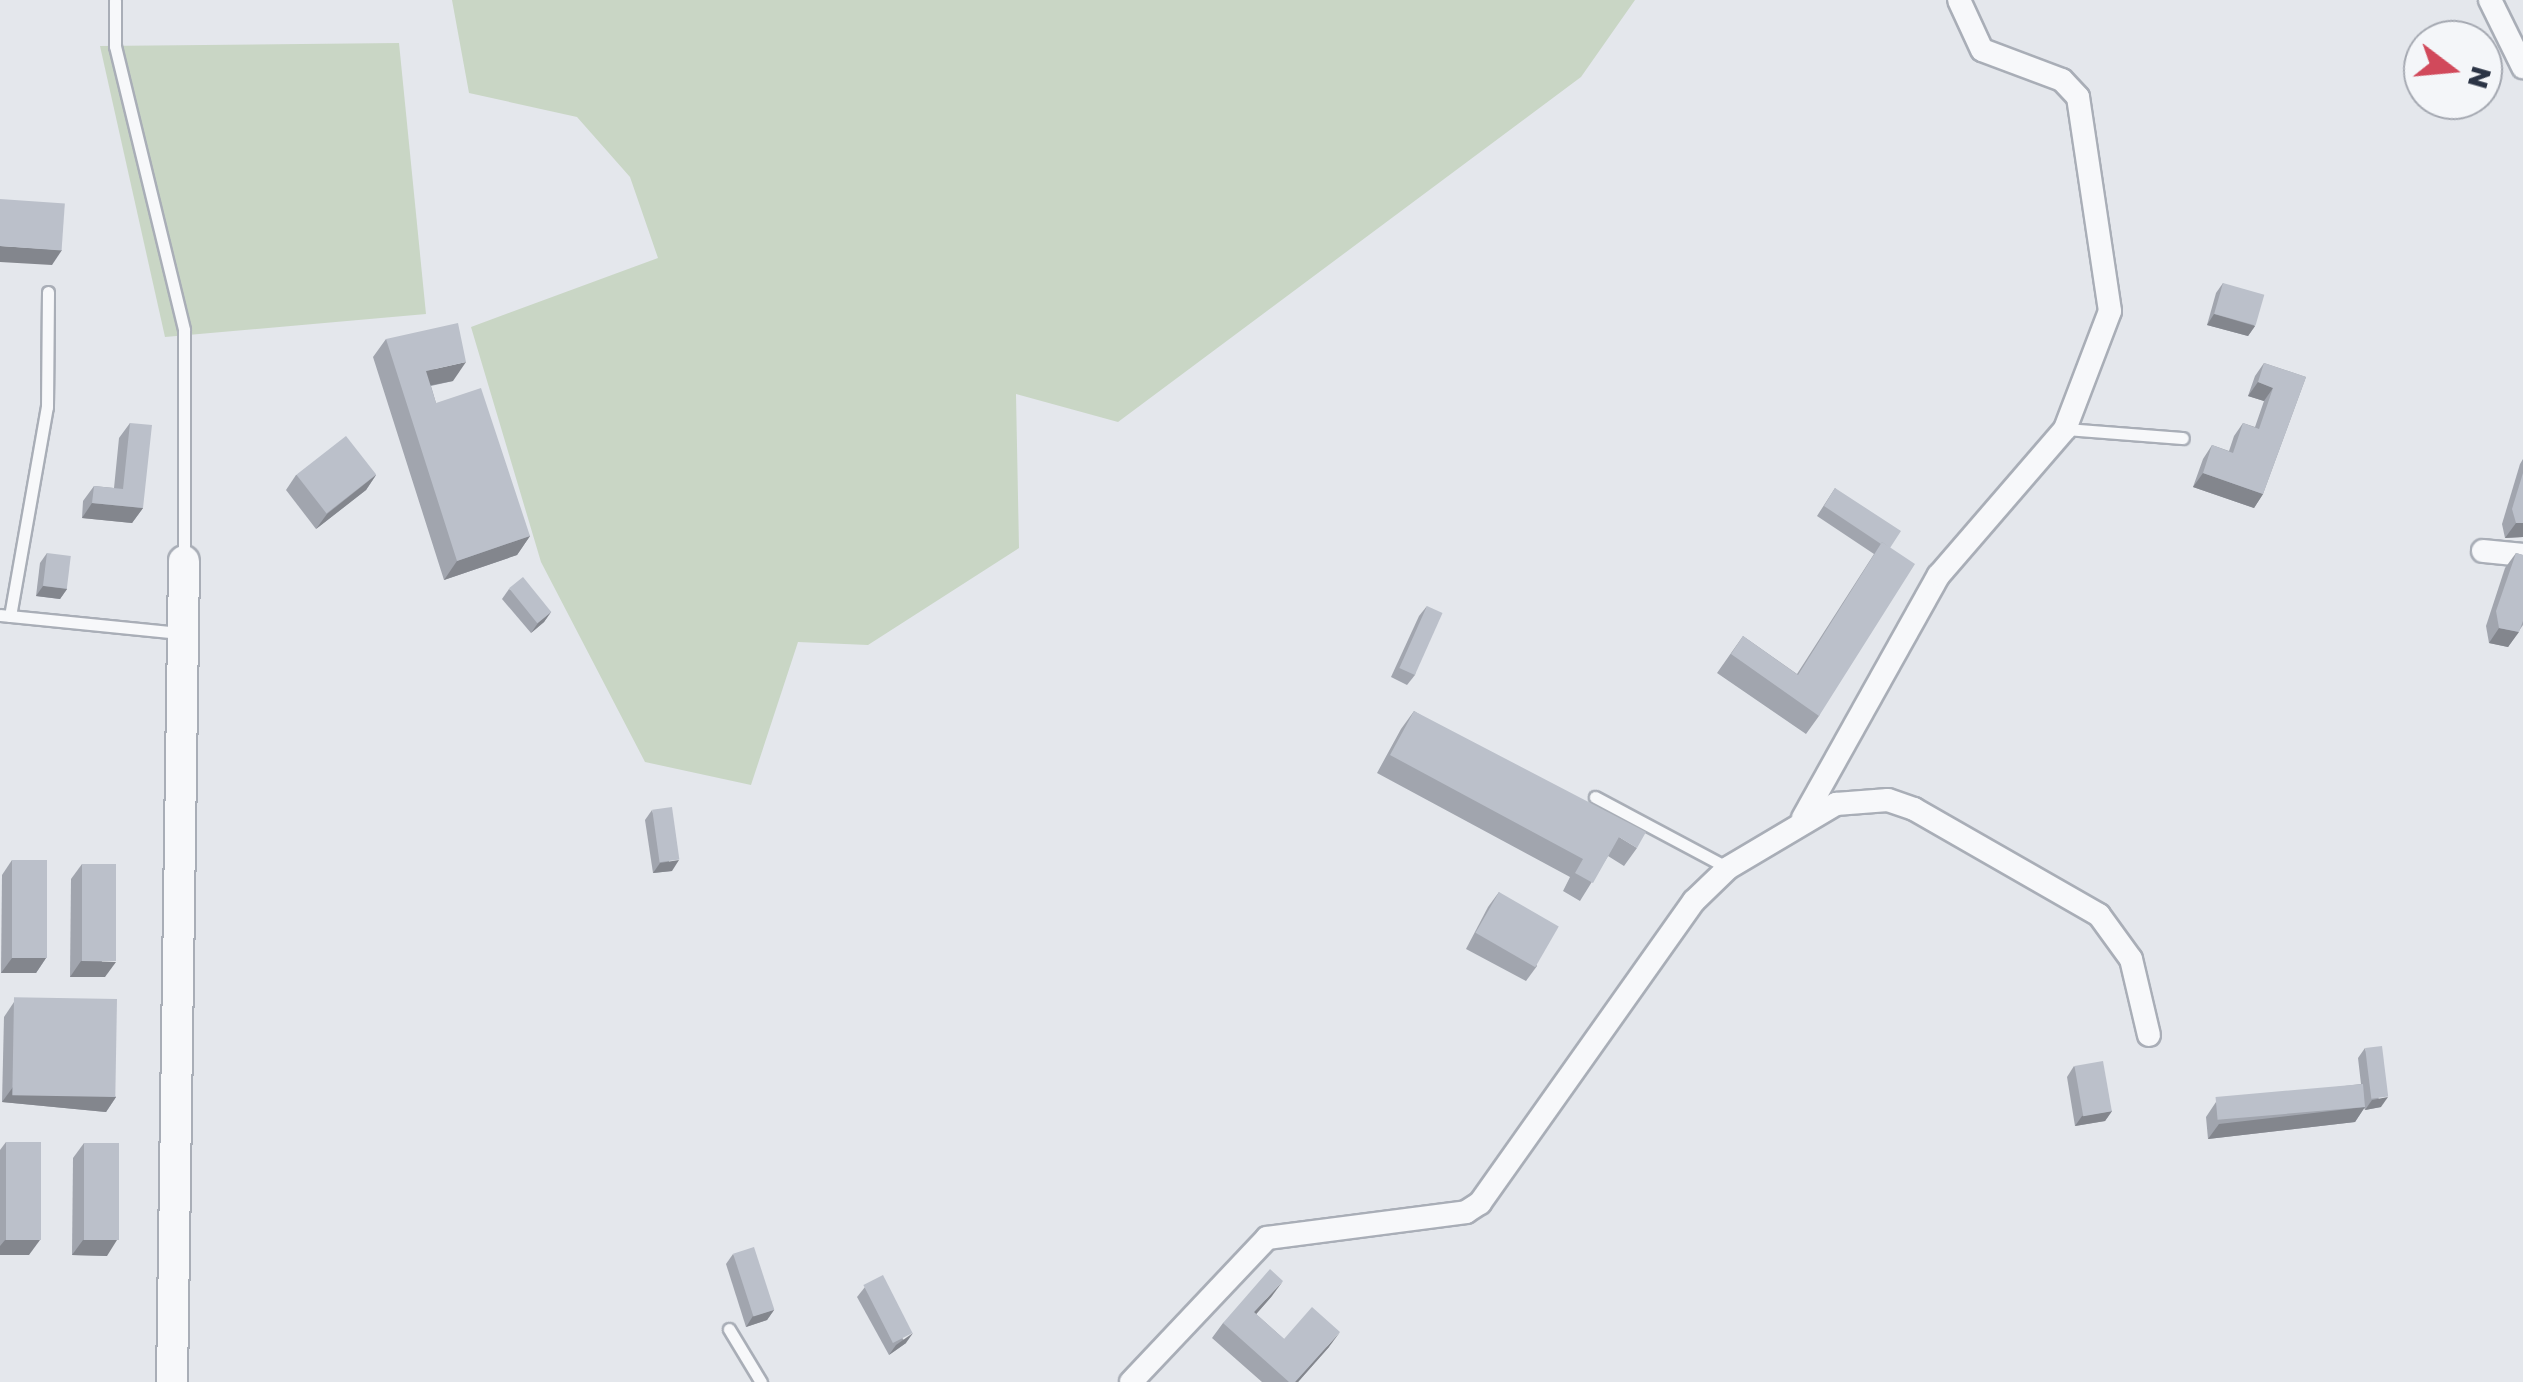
<!DOCTYPE html>
<style>
body{margin:0}
#map{position:relative;width:2523px;height:1382px;overflow:hidden;background:#e4e7ec;font-family:"Golos Text",sans-serif}
div>[style]{position:absolute}
.green>*{inset:0;background:#c9d6c5}
.roads{filter:drop-shadow(2px 0 #a9aeb7) drop-shadow(-2px 0 #a9aeb7) drop-shadow(0 2px #a9aeb7) drop-shadow(0 -2px #a9aeb7)}
.service>*{height:11px;margin:-5.5px;padding:0 5.5px;transform-origin:5.5px;border-radius:5.5px;background:#f7f8fa}
.minor>*{height:22px;margin:-11px;padding:0 11px;transform-origin:11px;border-radius:11px;background:#f7f8fa}
.tertiary>*{height:30px;margin:-15px;padding:0 15px;transform-origin:15px;border-radius:15px;background:#f7f8fa}
.wall>*{inset:0;background:#a1a5ae}
.shaded-wall>*{inset:0;background:#83868d}
.building>*{inset:0;background:#bbc0ca;transform-origin:0 0}
span{translate:-50% -50%;white-space:nowrap;text-align:center;line-height:1.15;-webkit-text-stroke:10px #f4f6f9;paint-order:stroke}
.north{position:absolute;left:2403px;top:20px;width:100px;height:100px;box-sizing:border-box;background:#f4f6f9;border:2px solid #a4a8b1;border-radius:50%;rotate:106deg;font-size:28px;font-weight:700;line-height:40px;text-align:center;color:#2b3445}
.north::after{content:'';display:block;margin:auto;width:35px;height:45px;background:#d1495b;clip-path:polygon(50% 0,100% 100%,50% 72%,0 100%)}
</style>
<div id="map">
<div class="green">
<i style="clip-path:polygon(452px 0,1635px 0,1581px 77px,1118px 422px,1016px 394px,1019px 548px,868px 645px,798px 642px,751px 785px,645px 762px,541px 562px,471px 327px,658px 258px,630px 177px,577px 117px,469px 93px)"></i>
<i style="clip-path:polygon(399px 43px,426px 314px,165px 337px,100px 46px)"></i>
</div>
<div class="roads">
<div class="service">
<i style="left:115px;top:0;width:46px;rotate:90deg"></i>
<i style="left:115px;top:46px;width:292px;rotate:76.3deg"></i>
<i style="left:184px;top:330px;width:228px;rotate:90deg"></i>
<i style="left:2065px;top:429px;width:118px;rotate:4.4deg"></i>
<i style="left:0;top:615px;width:180px;rotate:5.7deg"></i>
<i style="left:10px;top:616px;width:212px;rotate:-80deg"></i>
<i style="left:47px;top:407px;width:115px;rotate:-89.5deg"></i>
<i style="left:1595px;top:797px;width:151px;rotate:28.1deg"></i>
<i style="left:729px;top:1329px;width:62px;rotate:58.9deg"></i>
</div>
<div class="minor">
<i style="left:2490px;top:0;width:75px;rotate:63.8deg"></i>
<i style="left:2483px;top:551px;width:40px;rotate:5.7deg"></i>
<i style="left:1803px;top:818px;width:278px;rotate:-60.8deg"></i>
<i style="left:1939px;top:575px;width:193px;rotate:-49.2deg"></i>
<i style="left:2065px;top:429px;width:126px;rotate:-69.1deg"></i>
<i style="left:2110px;top:311px;width:216px;rotate:-98.5deg"></i>
<i style="left:2078px;top:97px;width:23px;rotate:-133deg"></i>
<i style="left:2062px;top:80px;width:85px;rotate:-159.4deg"></i>
<i style="left:1982px;top:50px;width:55px;rotate:-114.7deg"></i>
<i style="left:1131px;top:1382px;width:198px;rotate:-46.6deg"></i>
<i style="left:1267px;top:1238px;width:201px;rotate:-7.4deg"></i>
<i style="left:1466px;top:1212px;width:17px;rotate:-33deg"></i>
<i style="left:1480px;top:1203px;width:370px;rotate:-54.7deg"></i>
<i style="left:1694px;top:901px;width:47px;rotate:-44.1deg"></i>
<i style="left:1728px;top:868px;width:126px;rotate:-30.7deg"></i>
<i style="left:1836px;top:804px;width:52px;rotate:-4.4deg"></i>
<i style="left:1888px;top:800px;width:28px;rotate:19deg"></i>
<i style="left:1914px;top:809px;width:213px;rotate:29.8deg"></i>
<i style="left:2099px;top:915px;width:54px;rotate:54deg"></i>
<i style="left:2131px;top:959px;width:78px;rotate:76.7deg"></i>
</div>
<div class="tertiary">
<i style="left:172px;top:1382px;width:821px;rotate:-89.16deg"></i>
</div>
</div>
<div class="wall">
<i style="clip-path:polygon(2223px 283px,2255px 326px,2248px 336px,2207px 325px,2216px 293px)"></i>
<i style="clip-path:polygon(386px 339px,453px 381px,431px 386px,436px 403px,530px 536px,517px 555px,444px 580px,373px 357px)"></i>
<i style="clip-path:polygon(2264px 363px,2306px 377px,2263px 494px,2254px 508px,2193px 487px,2203px 459px,2212px 445px,2229px 451px,2234px 436px,2243px 423px,2255px 427px,2264px 401px,2248px 396px,2255px 376px)"></i>
<i style="clip-path:polygon(130px 423px,143px 508px,132px 523px,82px 518px,83px 501px,94px 486px,114px 488px,119px 438px)"></i>
<i style="clip-path:polygon(2523px 459px,2523px 537px,2505px 538px,2502px 524px,2520px 464px)"></i>
<i style="clip-path:polygon(296px 475px,376px 475px,366px 490px,316px 529px,286px 490px)"></i>
<i style="clip-path:polygon(1835px 488px,1890px 548px,1819px 716px,1806px 734px,1717px 673px,1743px 636px,1797px 674px,1874px 554px,1817px 516px)"></i>
<i style="clip-path:polygon(47px 553px,67px 589px,60px 599px,36px 596px,40px 563px)"></i>
<i style="clip-path:polygon(2516px 553px,2523px 555px,2523px 625px,2508px 647px,2489px 643px,2486px 626px,2505px 568px)"></i>
<i style="clip-path:polygon(509px 589px,551px 612px,544px 622px,531px 633px,502px 599px)"></i>
<i style="clip-path:polygon(1427px 606px,1415px 675px,1407px 685px,1391px 677px,1419px 616px)"></i>
<i style="clip-path:polygon(1414px 711px,1637px 848px,1624px 866px,1608px 856px,1580px 901px,1563px 891px,1570px 877px,1377px 773px,1401px 729px)"></i>
<i style="clip-path:polygon(652px 810px,672px 871px,653px 873px,645px 820px)"></i>
<i style="clip-path:polygon(12px 860px,46px 958px,36px 973px,1px 973px,2px 875px)"></i>
<i style="clip-path:polygon(82px 864px,105px 977px,70px 977px,71px 879px)"></i>
<i style="clip-path:polygon(1499px 892px,1537px 966px,1526px 981px,1466px 949px,1488px 907px)"></i>
<i style="clip-path:polygon(14px 1002px,116px 1097px,106px 1112px,2px 1102px,4px 1017px)"></i>
<i style="clip-path:polygon(2365px 1048px,2381px 1107px,2365px 1110px,2364px 1108px,2355px 1122px,2208px 1139px,2206px 1117px,2216px 1102px,2361px 1084px,2358px 1058px)"></i>
<i style="clip-path:polygon(2074px 1066px,2112px 1111px,2105px 1121px,2075px 1126px,2067px 1077px)"></i>
<i style="clip-path:polygon(6px 1142px,29px 1255px,0 1255px,0 1150px)"></i>
<i style="clip-path:polygon(84px 1143px,107px 1256px,72px 1255px,73px 1158px)"></i>
<i style="clip-path:polygon(733px 1254px,774px 1310px,767px 1320px,746px 1327px,726px 1264px)"></i>
<i style="clip-path:polygon(865px 1287px,906px 1343px,889px 1355px,857px 1297px)"></i>
<i style="clip-path:polygon(1272px 1296px,1256px 1314px,1284px 1339px,1329px 1347px,1298px 1382px,1262px 1382px,1212px 1338px,1223px 1323px)"></i>
</div>
<div class="shaded-wall">
<i style="clip-path:polygon(0 246px,62px 250px,52px 265px,0 262px)"></i>
<i style="clip-path:polygon(2214px 314px,2255px 326px,2248px 336px,2207px 325px)"></i>
<i style="clip-path:polygon(466px 362px,453px 381px,412px 389px,426px 371px)"></i>
<i style="clip-path:polygon(2258px 382px,2273px 388px,2264px 401px,2248px 396px)"></i>
<i style="clip-path:polygon(2203px 473px,2263px 494px,2254px 508px,2193px 487px)"></i>
<i style="clip-path:polygon(376px 475px,366px 490px,316px 529px,327px 514px)"></i>
<i style="clip-path:polygon(92px 503px,143px 508px,132px 523px,82px 518px)"></i>
<i style="clip-path:polygon(2516px 523px,2523px 523px,2523px 537px,2505px 538px)"></i>
<i style="clip-path:polygon(530px 536px,517px 555px,444px 580px,457px 561px)"></i>
<i style="clip-path:polygon(43px 586px,67px 589px,60px 599px,36px 596px)"></i>
<i style="clip-path:polygon(551px 612px,544px 622px,531px 633px,538px 623px)"></i>
<i style="clip-path:polygon(2499px 628px,2519px 632px,2508px 647px,2489px 643px)"></i>
<i style="clip-path:polygon(679px 860px,672px 871px,653px 873px,660px 863px)"></i>
<i style="clip-path:polygon(12px 958px,46px 958px,36px 973px,1px 973px)"></i>
<i style="clip-path:polygon(81px 961px,116px 962px,105px 977px,70px 977px)"></i>
<i style="clip-path:polygon(13px 1087px,116px 1097px,106px 1112px,2px 1102px)"></i>
<i style="clip-path:polygon(2388px 1097px,2381px 1107px,2365px 1110px,2372px 1100px)"></i>
<i style="clip-path:polygon(2365px 1107px,2355px 1122px,2208px 1139px,2219px 1124px)"></i>
<i style="clip-path:polygon(2112px 1111px,2105px 1121px,2075px 1126px,2082px 1116px)"></i>
<i style="clip-path:polygon(5px 1240px,40px 1240px,29px 1255px,0 1255px,0 1246px)"></i>
<i style="clip-path:polygon(83px 1240px,117px 1240px,107px 1256px,72px 1255px)"></i>
<i style="clip-path:polygon(1283px 1281px,1272px 1296px,1244px 1328px,1254px 1312px)"></i>
<i style="clip-path:polygon(774px 1310px,767px 1320px,746px 1327px,753px 1316px)"></i>
<i style="clip-path:polygon(1340px 1332px,1329px 1347px,1298px 1382px,1295px 1382px)"></i>
<i style="clip-path:polygon(913px 1333px,906px 1343px,889px 1355px,896px 1345px)"></i>
</div>
<div class="building">
<i style="left:0;top:199px;width:65px;height:47px;rotate:4deg"></i>
<i style="left:2223px;top:283px;width:43px;height:32px;rotate:16deg"></i>
<i style="clip-path:polygon(458px 323px,466px 362px,426px 371px,436px 403px,481px 388px,530px 536px,457px 561px,386px 339px)"></i>
<i style="clip-path:polygon(2264px 363px,2306px 377px,2263px 494px,2203px 473px,2212px 445px,2233px 453px,2243px 423px,2259px 429px,2273px 388px,2258px 382px)"></i>
<i style="clip-path:polygon(130px 423px,152px 425px,143px 508px,92px 503px,94px 486px,123px 489px)"></i>
<i style="left:346px;top:436px;width:49px;height:63px;rotate:52deg"></i>
<i style="clip-path:polygon(2523px 473px,2523px 523px,2516px 523px,2512px 509px)"></i>
<i style="clip-path:polygon(1835px 488px,1901px 531px,1890px 548px,1882px 542px,1881px 544px,1824px 506px)"></i>
<i style="clip-path:polygon(1882px 542px,1915px 564px,1819px 716px,1731px 654px,1743px 636px,1798px 675px)"></i>
<i style="left:47px;top:553px;width:24px;height:33px;rotate:7deg"></i>
<i style="clip-path:polygon(2516px 553px,2523px 555px,2523px 621px,2519px 632px,2499px 628px,2496px 611px)"></i>
<i style="left:523px;top:577px;width:45px;height:18px;rotate:51deg"></i>
<i style="left:1427px;top:606px;width:17px;height:68px;rotate:24deg"></i>
<i style="clip-path:polygon(1414px 711px,1646px 832px,1637px 848px,1619px 837px,1593px 883px,1575px 873px,1583px 859px,1390px 755px)"></i>
<i style="left:672px;top:807px;width:53px;height:20px;rotate:82deg"></i>
<i style="left:12px;top:860px;width:35px;height:98px"></i>
<i style="left:82px;top:864px;width:34px;height:97px"></i>
<i style="left:1499px;top:892px;width:69px;height:47px;rotate:30deg"></i>
<i style="left:117px;top:999px;width:98px;height:103px;rotate:91deg"></i>
<i style="left:2382px;top:1046px;width:51px;height:17px;rotate:83deg"></i>
<i style="left:2103px;top:1061px;width:51px;height:29px;rotate:80deg"></i>
<i style="left:2363px;top:1084px;width:23px;height:148px;rotate:85deg"></i>
<i style="left:6px;top:1142px;width:35px;height:98px"></i>
<i style="left:84px;top:1143px;width:35px;height:97px"></i>
<i style="left:754px;top:1247px;width:66px;height:22px;rotate:72deg"></i>
<i style="clip-path:polygon(1270px 1269px,1283px 1281px,1254px 1312px,1284px 1339px,1312px 1307px,1340px 1332px,1295px 1382px,1289px 1382px,1223px 1323px)"></i>
<i style="left:883px;top:1275px;width:65px;height:22px;rotate:63deg"></i>
</div>
<div class="north">N</div>
</div>
